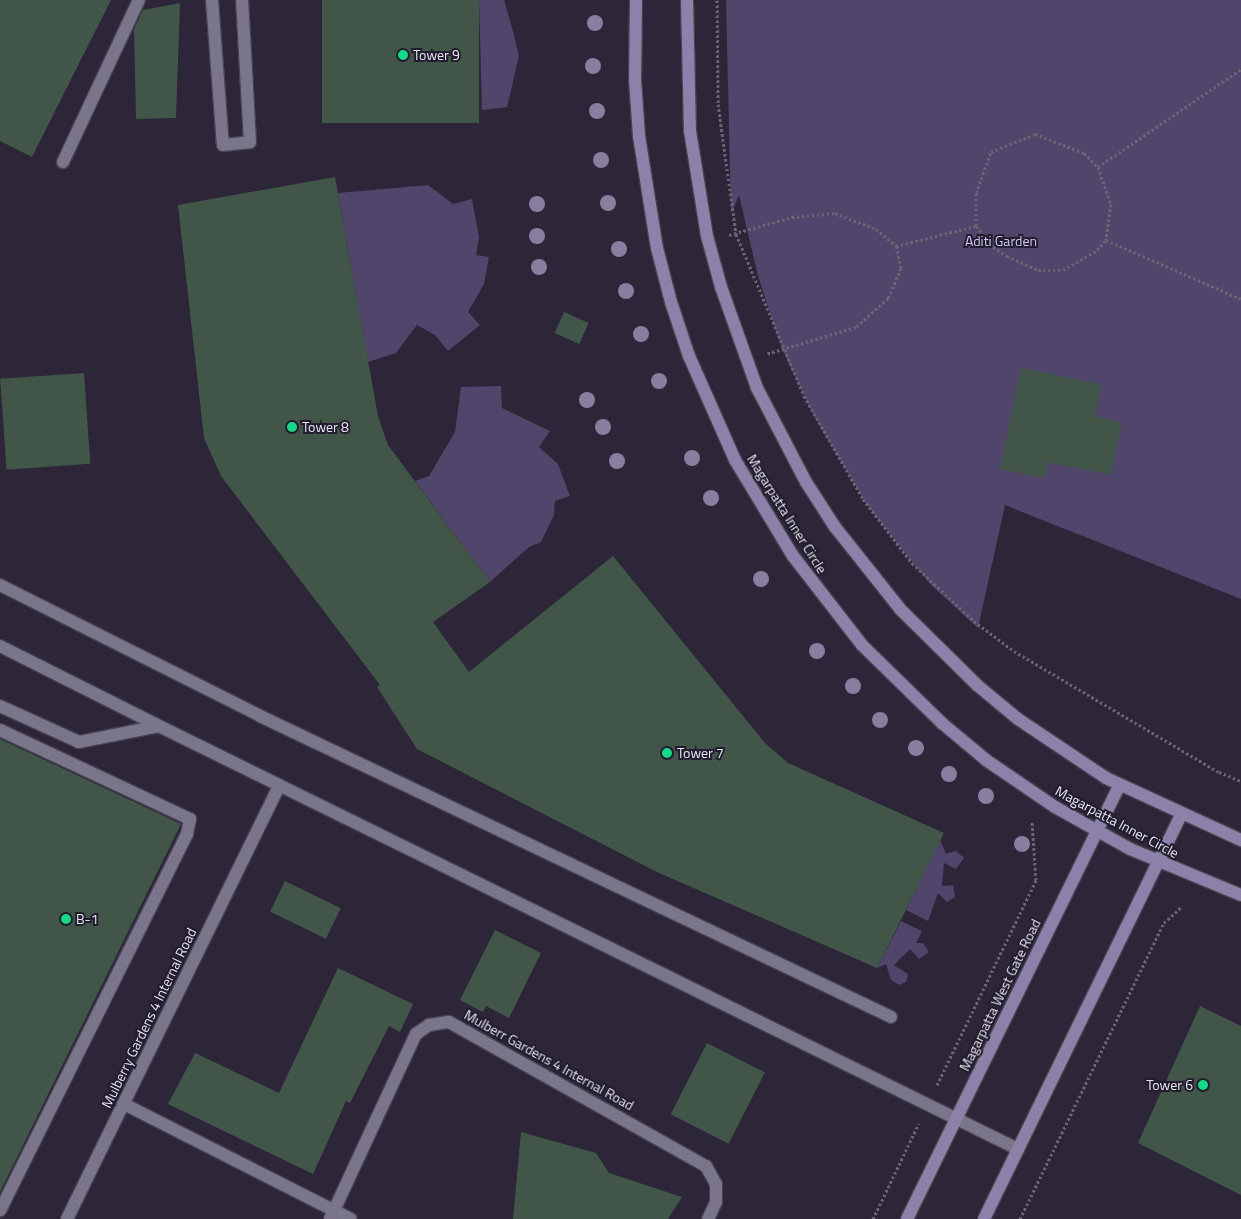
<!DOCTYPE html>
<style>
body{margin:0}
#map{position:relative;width:1241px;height:1219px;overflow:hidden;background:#2c2638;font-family:"Titillium Web",sans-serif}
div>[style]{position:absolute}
.green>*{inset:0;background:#50456a}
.building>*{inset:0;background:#415649;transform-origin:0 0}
.path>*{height:3px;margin-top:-1.5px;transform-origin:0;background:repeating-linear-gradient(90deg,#6a6575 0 2.5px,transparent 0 5px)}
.roads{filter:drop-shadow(1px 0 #474352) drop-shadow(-1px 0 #474352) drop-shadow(0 1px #474352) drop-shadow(0 -1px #474352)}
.lane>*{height:12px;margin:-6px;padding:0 6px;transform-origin:6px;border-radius:6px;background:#7a758a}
.street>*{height:12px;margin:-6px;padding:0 6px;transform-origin:6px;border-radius:6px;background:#7a758a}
.secondary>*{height:12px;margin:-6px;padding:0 6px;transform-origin:6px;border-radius:6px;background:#8c82a9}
.trees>*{width:16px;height:16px;margin:-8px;border-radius:50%;background:#887ea0}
.dots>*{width:14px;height:14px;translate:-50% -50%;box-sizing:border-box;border:2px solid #221d2e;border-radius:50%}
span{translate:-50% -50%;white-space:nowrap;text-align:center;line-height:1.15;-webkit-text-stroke:4px #221d2e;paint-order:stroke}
.poi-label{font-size:14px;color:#e9e6f2}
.left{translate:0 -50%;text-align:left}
.right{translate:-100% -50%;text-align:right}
.park-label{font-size:14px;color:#d3c6f6}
.street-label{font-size:14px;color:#e9e6f2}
</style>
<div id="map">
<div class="green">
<i style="clip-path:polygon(479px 0,504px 0,514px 35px,519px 56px,507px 107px,482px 110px)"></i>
<i style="clip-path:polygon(726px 0,1241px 0,1241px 599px,1005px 505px,978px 628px,930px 584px,867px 505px,815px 418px,782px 349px,758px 276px,739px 195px,731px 214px)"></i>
<i style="clip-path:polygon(428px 185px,453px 204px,472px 199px,479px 237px,476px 255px,489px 257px,484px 284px,468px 312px,480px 325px,448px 351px,435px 335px,417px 325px,396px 353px,368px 362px,338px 193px)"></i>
<i style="clip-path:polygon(501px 386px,502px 408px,550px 431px,539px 447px,558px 464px,570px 496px,555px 501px,554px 515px,541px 542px,529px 547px,490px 582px,415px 481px,429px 476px,455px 432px,461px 387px)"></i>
<i style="clip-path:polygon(940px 840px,946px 854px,956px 851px,964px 858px,956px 869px,944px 863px,942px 886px,953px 885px,955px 897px,947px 902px,938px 893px,928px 921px,906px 910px)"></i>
<i style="clip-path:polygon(901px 921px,922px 931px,916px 943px,923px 943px,929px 952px,919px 959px,910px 949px,894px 965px,908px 974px,906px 982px,899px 985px,891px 980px,886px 964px,877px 968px)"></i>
</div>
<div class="building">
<i style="clip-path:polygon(0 0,111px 0,32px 157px,0 141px)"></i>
<i style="left:322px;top:0;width:157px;height:123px"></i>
<i style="clip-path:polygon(180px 3px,176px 118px,136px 119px,134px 29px,143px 10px)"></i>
<i style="clip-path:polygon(335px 177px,378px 416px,388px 445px,490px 582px,433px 622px,469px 672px,613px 556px,765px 743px,788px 763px,944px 833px,877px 968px,657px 872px,417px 749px,377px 687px,380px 685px,221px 476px,204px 438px,178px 205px)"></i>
<i style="left:564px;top:312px;width:27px;height:23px;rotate:24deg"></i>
<i style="clip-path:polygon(1021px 368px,1101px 384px,1095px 416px,1122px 422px,1111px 475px,1048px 462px,1045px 478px,1000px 469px)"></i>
<i style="left:84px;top:373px;width:91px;height:84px;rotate:86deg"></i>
<i style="clip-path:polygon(0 739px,181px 824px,0 1192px)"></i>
<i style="left:285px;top:881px;width:62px;height:34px;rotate:26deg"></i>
<i style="clip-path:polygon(495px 930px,541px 953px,509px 1018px,486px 1006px,483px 1012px,460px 1000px)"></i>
<i style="clip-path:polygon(338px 968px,413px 1004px,400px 1032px,389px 1026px,350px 1103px,346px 1101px,313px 1174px,168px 1104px,195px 1053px,279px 1093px)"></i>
<i style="clip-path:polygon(1200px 1006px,1241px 1026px,1241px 1195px,1138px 1143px)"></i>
<i style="left:707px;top:1043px;width:65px;height:80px;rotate:27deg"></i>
<i style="clip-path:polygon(521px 1132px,596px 1153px,609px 1173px,682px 1197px,668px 1219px,513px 1219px)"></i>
</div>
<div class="path">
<i style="left:717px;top:0;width:104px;rotate:89.4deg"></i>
<i style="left:718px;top:104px;width:131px;rotate:82.1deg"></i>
<i style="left:736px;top:234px;width:176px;rotate:67.2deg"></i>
<i style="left:804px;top:396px;width:119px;rotate:60.2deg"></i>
<i style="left:863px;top:499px;width:81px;rotate:52.6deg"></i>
<i style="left:912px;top:563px;width:85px;rotate:43.1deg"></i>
<i style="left:974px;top:621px;width:50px;rotate:36.9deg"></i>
<i style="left:1014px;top:651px;width:238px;rotate:30.6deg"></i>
<i style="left:1219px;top:772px;width:24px;rotate:22deg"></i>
<i style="left:1098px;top:167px;width:173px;rotate:-34.4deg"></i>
<i style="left:976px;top:226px;width:33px;rotate:-90deg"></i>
<i style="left:976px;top:193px;width:44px;rotate:-69.9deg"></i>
<i style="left:991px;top:152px;width:48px;rotate:-22.2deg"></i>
<i style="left:1035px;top:134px;width:53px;rotate:21.2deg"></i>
<i style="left:1084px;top:153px;width:20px;rotate:45deg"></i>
<i style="left:1098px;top:167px;width:39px;rotate:71deg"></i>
<i style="left:1111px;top:204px;width:36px;rotate:98deg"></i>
<i style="left:729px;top:235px;width:66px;rotate:-15.9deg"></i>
<i style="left:792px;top:217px;width:43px;rotate:-5.3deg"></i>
<i style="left:835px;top:213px;width:44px;rotate:21.3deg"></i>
<i style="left:876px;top:229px;width:26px;rotate:40deg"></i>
<i style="left:896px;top:246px;width:23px;rotate:77deg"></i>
<i style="left:901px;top:268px;width:33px;rotate:113deg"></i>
<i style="left:888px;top:298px;width:43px;rotate:137.8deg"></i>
<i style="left:856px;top:327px;width:94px;rotate:163.3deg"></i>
<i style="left:896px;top:246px;width:82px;rotate:-14deg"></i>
<i style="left:976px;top:226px;width:27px;rotate:51deg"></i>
<i style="left:993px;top:247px;width:17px;rotate:33deg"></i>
<i style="left:1007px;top:256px;width:34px;rotate:24deg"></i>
<i style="left:1038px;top:270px;width:25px"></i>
<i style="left:1063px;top:270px;width:39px;rotate:-30deg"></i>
<i style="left:1097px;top:250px;width:13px;rotate:-48deg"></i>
<i style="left:1106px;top:240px;width:147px;rotate:23.6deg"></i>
<i style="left:937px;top:1085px;width:228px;rotate:-64.2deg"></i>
<i style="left:1036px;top:880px;width:58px;rotate:-93.9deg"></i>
<i style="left:873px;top:1219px;width:106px;rotate:-64.4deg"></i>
<i style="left:1020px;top:1219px;width:329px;rotate:-64.1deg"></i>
<i style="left:1164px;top:923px;width:23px;rotate:-43deg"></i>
</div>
<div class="roads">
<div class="lane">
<i style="left:212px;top:0;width:145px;rotate:85.7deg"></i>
<i style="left:223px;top:145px;width:27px;rotate:-6deg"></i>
<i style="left:250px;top:142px;width:142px;rotate:-93.2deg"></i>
<i style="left:63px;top:162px;width:179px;rotate:-64.9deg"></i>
<i style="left:0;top:585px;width:291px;rotate:26.7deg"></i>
<i style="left:260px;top:716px;width:699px;rotate:25.5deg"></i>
<i style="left:0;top:646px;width:178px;rotate:26.7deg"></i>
<i style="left:159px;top:726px;width:82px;rotate:168.7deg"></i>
<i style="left:79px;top:742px;width:87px;rotate:-155.5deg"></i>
<i style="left:159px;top:726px;width:958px;rotate:26.22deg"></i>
<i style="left:0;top:730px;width:210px;rotate:25.1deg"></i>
<i style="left:190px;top:819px;width:15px;rotate:101deg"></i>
<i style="left:187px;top:834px;width:420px;rotate:116.4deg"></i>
</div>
<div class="street">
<i style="left:124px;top:1104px;width:254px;rotate:26.9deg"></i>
<i style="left:67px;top:1219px;width:483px;rotate:-63.9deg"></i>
<i style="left:330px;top:1219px;width:204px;rotate:-65.1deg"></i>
<i style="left:416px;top:1034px;width:16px;rotate:-35deg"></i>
<i style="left:429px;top:1025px;width:20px;rotate:-9deg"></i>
<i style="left:449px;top:1022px;width:295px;rotate:29.3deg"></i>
<i style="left:706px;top:1166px;width:21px;rotate:61deg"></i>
<i style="left:716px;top:1184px;width:18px;rotate:90deg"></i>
<i style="left:716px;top:1202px;width:19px;rotate:115deg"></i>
</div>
<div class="secondary">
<i style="left:636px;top:0;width:80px;rotate:90.7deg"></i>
<i style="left:635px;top:80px;width:56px;rotate:85.9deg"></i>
<i style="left:639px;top:136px;width:113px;rotate:80.9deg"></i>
<i style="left:657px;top:248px;width:56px;rotate:75.5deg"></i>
<i style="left:671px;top:302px;width:57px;rotate:71.6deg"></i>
<i style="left:689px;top:356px;width:114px;rotate:66.1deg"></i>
<i style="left:735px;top:460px;width:112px;rotate:58.9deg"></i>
<i style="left:793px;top:556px;width:113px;rotate:52.2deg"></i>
<i style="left:862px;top:645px;width:113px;rotate:44.3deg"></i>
<i style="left:943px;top:724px;width:56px;rotate:39.9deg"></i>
<i style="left:986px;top:760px;width:83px;rotate:34.3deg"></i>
<i style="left:1055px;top:807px;width:86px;rotate:29.2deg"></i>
<i style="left:1130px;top:849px;width:120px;rotate:22.5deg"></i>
<i style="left:687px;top:0;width:131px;rotate:88.7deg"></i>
<i style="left:690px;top:131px;width:106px;rotate:80.8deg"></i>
<i style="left:707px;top:236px;width:53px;rotate:74.6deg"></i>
<i style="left:721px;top:287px;width:107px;rotate:70.4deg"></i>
<i style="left:757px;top:388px;width:106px;rotate:62.5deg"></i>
<i style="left:806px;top:482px;width:54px;rotate:57.2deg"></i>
<i style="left:835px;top:527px;width:106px;rotate:51.5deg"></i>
<i style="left:901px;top:610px;width:107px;rotate:44.6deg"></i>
<i style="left:977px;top:685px;width:53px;rotate:39.7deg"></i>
<i style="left:1018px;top:719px;width:106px;rotate:33.8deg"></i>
<i style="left:1106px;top:778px;width:149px;rotate:24.7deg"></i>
<i style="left:907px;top:1219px;width:483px;rotate:-63.9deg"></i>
<i style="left:984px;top:1219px;width:449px;rotate:-64deg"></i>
</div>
</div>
<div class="trees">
<i style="left:595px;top:23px"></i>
<i style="left:593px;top:66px"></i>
<i style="left:597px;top:111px"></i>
<i style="left:601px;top:160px"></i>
<i style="left:608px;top:203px"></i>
<i style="left:537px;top:204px"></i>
<i style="left:537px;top:236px"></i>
<i style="left:619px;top:249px"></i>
<i style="left:539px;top:267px"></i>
<i style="left:626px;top:291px"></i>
<i style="left:641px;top:334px"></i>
<i style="left:659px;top:381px"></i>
<i style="left:587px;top:400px"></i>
<i style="left:603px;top:427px"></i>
<i style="left:692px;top:458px"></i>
<i style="left:617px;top:461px"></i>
<i style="left:711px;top:498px"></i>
<i style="left:761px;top:579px"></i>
<i style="left:817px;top:651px"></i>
<i style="left:853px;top:686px"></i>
<i style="left:880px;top:720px"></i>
<i style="left:916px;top:748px"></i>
<i style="left:949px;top:774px"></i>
<i style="left:986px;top:796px"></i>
<i style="left:1022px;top:844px"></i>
</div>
<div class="dots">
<i style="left:403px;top:55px;background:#15d989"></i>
<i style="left:292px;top:427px;background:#15d989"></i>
<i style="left:667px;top:753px;background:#15d989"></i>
<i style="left:66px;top:919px;background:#15d989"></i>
<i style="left:1203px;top:1085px;background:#15d989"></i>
</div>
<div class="poi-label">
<span class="left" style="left:413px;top:55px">Tower 9</span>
<span class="left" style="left:302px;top:427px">Tower 8</span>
<span class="left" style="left:677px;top:753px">Tower 7</span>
<span class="left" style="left:76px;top:919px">B-1</span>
<span class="right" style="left:1193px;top:1085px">Tower 6</span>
</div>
<div class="park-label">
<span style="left:1001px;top:241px">Aditi Garden</span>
</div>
<div class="street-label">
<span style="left:787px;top:514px;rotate:58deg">Magarpatta Inner Circle</span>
<span style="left:1117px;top:822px;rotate:28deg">Magarpatta Inner Circle</span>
<span style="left:1000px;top:995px;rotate:-64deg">Magarpatta West Gate Road</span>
<span style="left:149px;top:1018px;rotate:-64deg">Mulberry Gardens 4 Internal Road</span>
<span style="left:549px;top:1060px;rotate:29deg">Mulberr Gardens 4 Internal Road</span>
</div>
</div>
